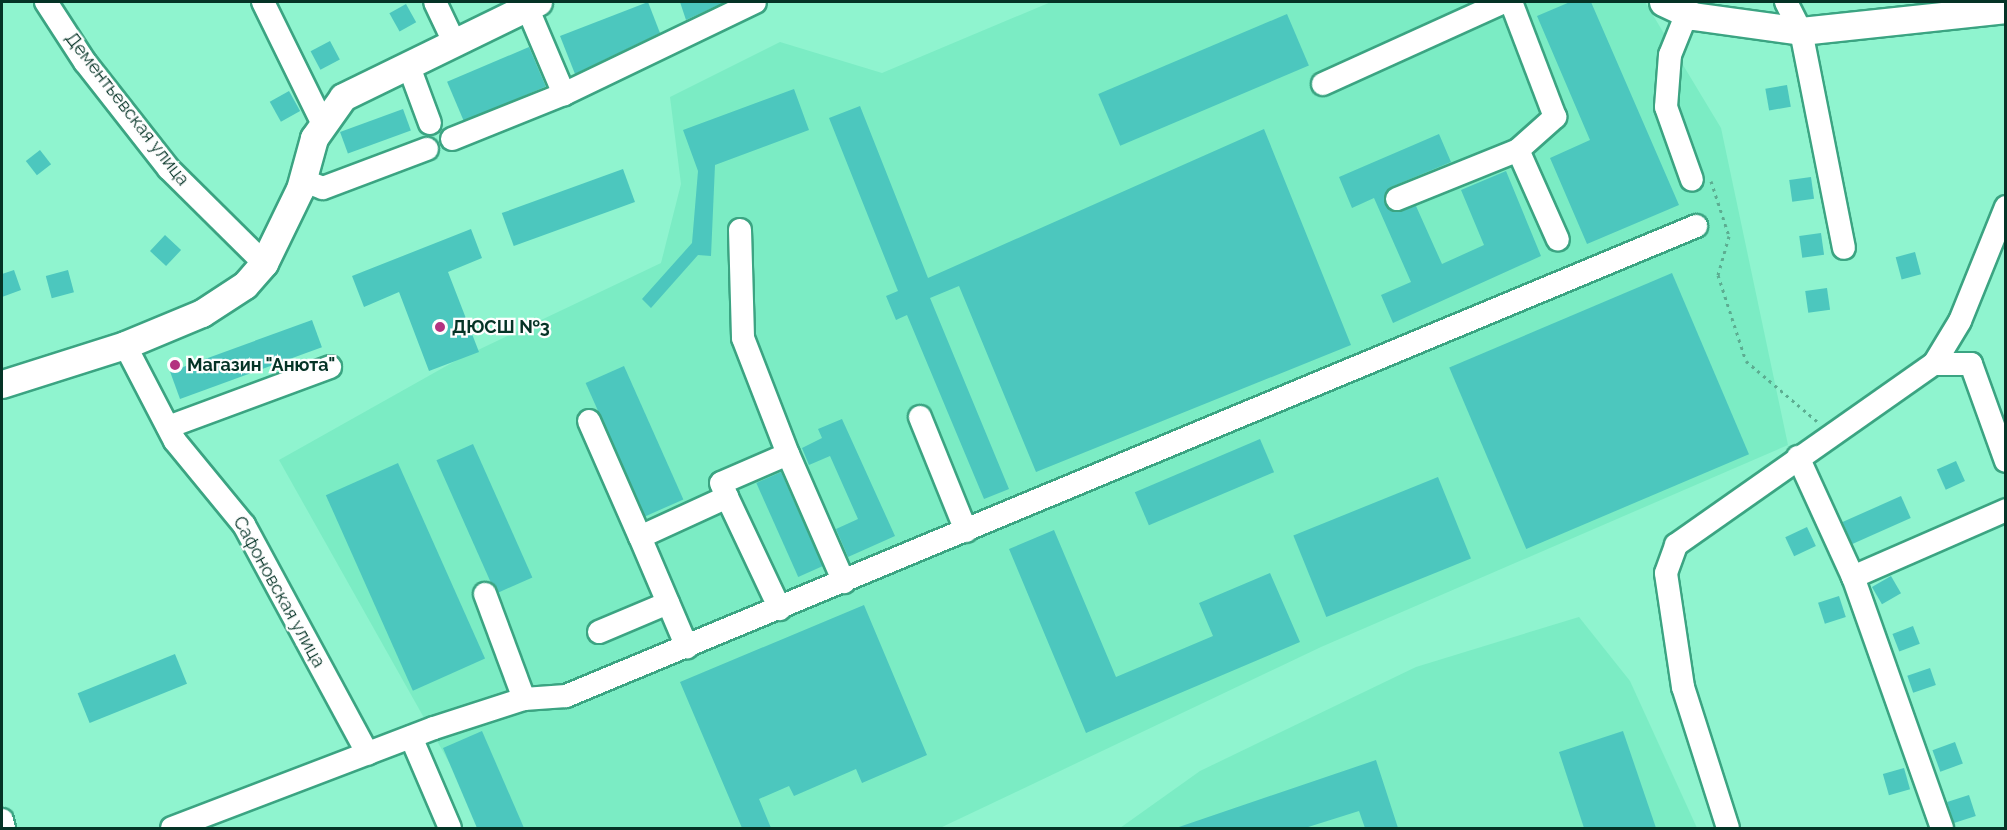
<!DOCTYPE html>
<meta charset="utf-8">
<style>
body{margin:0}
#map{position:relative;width:2007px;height:830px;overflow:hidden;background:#8ff4cf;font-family:Raleway,sans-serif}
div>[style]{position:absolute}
.built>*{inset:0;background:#7becc4}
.building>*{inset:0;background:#4cc7be;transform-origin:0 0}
.path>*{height:3px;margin-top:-1.5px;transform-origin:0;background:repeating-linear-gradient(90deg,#5cad91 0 3px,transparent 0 7.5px)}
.roads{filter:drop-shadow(2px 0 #3ba482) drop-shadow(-2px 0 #3ba482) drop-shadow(0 2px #3ba482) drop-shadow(0 -2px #3ba482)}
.minor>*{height:22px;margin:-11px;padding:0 11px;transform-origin:11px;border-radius:11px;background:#fff}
.major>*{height:27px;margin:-13.5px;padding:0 13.5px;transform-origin:13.5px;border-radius:13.5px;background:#fff}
.dots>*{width:16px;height:16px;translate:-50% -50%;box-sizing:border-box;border:3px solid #fefefe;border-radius:50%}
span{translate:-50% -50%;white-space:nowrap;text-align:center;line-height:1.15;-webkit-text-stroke:4.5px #fefefe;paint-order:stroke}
.street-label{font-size:18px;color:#053326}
.poi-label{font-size:18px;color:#053326;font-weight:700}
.left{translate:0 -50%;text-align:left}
.frame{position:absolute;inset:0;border:3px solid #053326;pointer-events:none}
</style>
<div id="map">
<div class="built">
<i style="clip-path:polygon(1051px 2px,1645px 2px,1721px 128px,1788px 445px,1321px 647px,940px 828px,486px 828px,279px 460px,457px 360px,661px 263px,681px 184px,670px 97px,780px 42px,882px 73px)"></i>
<i style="clip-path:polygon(1579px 617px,1630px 681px,1697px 828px,1120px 828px,1200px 771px,1416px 667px)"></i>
</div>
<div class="building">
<i style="clip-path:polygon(648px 2px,660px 33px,575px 74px,560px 36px)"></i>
<i style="clip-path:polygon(680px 2px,725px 2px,686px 20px)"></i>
<i style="clip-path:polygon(1570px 2px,1591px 2px,1679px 205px,1587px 244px,1550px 158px,1590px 140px,1537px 16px)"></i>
<i style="left:406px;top:4px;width:21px;height:19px;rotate:61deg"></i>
<i style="left:1287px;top:14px;width:56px;height:205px;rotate:67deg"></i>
<i style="left:330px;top:41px;width:21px;height:22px;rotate:62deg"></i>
<i style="left:529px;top:47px;width:43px;height:89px;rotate:67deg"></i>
<i style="left:1787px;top:85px;width:22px;height:22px;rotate:80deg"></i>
<i style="clip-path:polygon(794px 89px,809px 130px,715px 165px,711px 256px,698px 255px,651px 308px,642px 299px,692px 243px,698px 171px,683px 130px)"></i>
<i style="left:289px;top:91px;width:23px;height:22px;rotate:61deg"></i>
<i style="clip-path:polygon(860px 106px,928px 278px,1264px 129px,1351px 345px,1036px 472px,959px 286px,930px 298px,1009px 489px,984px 499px,907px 315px,896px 320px,886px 296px,898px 291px,829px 118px)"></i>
<i style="left:403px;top:109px;width:23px;height:67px;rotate:70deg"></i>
<i style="clip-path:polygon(1439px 134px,1451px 162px,1391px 187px,1384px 197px,1388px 209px,1416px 206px,1442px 264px,1484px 245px,1461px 190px,1506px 171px,1541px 256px,1393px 323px,1381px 295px,1411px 282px,1374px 198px,1352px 208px,1339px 177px)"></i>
<i style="left:40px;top:150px;width:18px;height:18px;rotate:52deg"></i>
<i style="left:623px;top:169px;width:35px;height:129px;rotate:70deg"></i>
<i style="left:1811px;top:177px;width:22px;height:22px;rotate:82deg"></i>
<i style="clip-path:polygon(471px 229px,482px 258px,448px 272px,479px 352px,429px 371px,399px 292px,364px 307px,352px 276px)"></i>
<i style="left:1821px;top:233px;width:22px;height:22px;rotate:82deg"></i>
<i style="left:165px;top:235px;width:22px;height:22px;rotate:43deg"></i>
<i style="left:1915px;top:252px;width:23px;height:20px;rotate:75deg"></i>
<i style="clip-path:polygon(14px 270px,21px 290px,2px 297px,2px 274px)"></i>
<i style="left:68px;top:270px;width:23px;height:23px;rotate:75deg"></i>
<i style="left:1672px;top:273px;width:197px;height:242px;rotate:67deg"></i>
<i style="left:1827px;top:288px;width:22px;height:22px;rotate:82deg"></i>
<i style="left:312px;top:320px;width:29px;height:151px;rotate:70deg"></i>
<i style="left:624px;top:366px;width:146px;height:42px;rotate:66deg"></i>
<i style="clip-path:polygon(842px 419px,895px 536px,848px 557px,836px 529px,858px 519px,830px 456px,809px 465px,802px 448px,822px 438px,818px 429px)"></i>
<i style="left:1260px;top:439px;width:36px;height:136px;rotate:67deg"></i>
<i style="left:473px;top:444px;width:146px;height:40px;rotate:66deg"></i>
<i style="left:1956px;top:461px;width:22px;height:21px;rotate:66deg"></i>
<i style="left:398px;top:463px;width:214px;height:79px;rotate:66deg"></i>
<i style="left:781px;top:472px;width:103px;height:27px;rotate:66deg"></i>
<i style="left:1438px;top:477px;width:88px;height:156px;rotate:68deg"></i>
<i style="left:1901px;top:496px;width:24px;height:64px;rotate:66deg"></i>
<i style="left:1807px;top:527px;width:21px;height:24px;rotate:65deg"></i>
<i style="clip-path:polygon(1054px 530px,1116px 677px,1213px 636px,1199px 603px,1270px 573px,1300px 642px,1086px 733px,1009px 549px)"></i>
<i style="left:1891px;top:576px;width:20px;height:22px;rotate:60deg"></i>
<i style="left:1839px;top:596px;width:22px;height:22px;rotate:72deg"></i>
<i style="clip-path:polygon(864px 605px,927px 755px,862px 783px,856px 769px,794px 796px,789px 786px,759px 799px,771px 828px,742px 828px,680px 682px)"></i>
<i style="left:1913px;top:626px;width:19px;height:22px;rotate:69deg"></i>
<i style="left:175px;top:654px;width:32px;height:105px;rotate:68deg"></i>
<i style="left:1930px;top:668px;width:18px;height:24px;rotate:71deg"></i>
<i style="clip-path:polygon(482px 731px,524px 828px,477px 828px,443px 748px)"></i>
<i style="clip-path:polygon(1623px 731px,1656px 828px,1584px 828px,1559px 752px)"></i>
<i style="left:1955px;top:742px;width:23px;height:24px;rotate:70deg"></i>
<i style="clip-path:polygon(1376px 760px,1398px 828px,1365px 828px,1359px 811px,1305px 828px,1176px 828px)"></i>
<i style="left:1904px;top:768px;width:22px;height:22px;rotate:74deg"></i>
<i style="left:1969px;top:795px;width:22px;height:23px;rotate:72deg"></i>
</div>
<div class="path">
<i style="left:1711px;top:181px;width:58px;rotate:71.9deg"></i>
<i style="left:1729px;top:236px;width:41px;rotate:105.8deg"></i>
<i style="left:1718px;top:275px;width:90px;rotate:72deg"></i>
<i style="left:1746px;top:361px;width:96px;rotate:40.3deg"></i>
</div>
<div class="roads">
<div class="minor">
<i style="left:46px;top:2px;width:72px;rotate:57deg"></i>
<i style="left:85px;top:62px;width:136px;rotate:51.9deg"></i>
<i style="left:169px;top:169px;width:134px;rotate:44.7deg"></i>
<i style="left:263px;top:2px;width:136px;rotate:63.8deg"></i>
<i style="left:435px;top:2px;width:44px;rotate:64.6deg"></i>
<i style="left:1786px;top:2px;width:33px;rotate:63deg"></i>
<i style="left:1801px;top:31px;width:221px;rotate:78.8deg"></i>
<i style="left:527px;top:7px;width:95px;rotate:67deg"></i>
<i style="left:1687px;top:13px;width:45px;rotate:112deg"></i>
<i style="left:1670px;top:55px;width:52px;rotate:94.4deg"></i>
<i style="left:1666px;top:107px;width:77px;rotate:70.4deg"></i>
<i style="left:408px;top:64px;width:63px;rotate:69.6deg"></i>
<i style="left:1323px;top:84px;width:199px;rotate:-24.4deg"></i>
<i style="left:452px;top:139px;width:121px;rotate:-21.9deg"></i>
<i style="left:564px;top:94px;width:212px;rotate:-25.7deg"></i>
<i style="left:1518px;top:150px;width:98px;rotate:66deg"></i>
<i style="left:302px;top:180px;width:22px;rotate:21deg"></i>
<i style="left:323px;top:188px;width:111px;rotate:-20.6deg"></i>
<i style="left:1397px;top:199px;width:131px;rotate:-22deg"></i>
<i style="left:1518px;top:150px;width:50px;rotate:-41.7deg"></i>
<i style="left:1555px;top:117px;width:123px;rotate:-110.9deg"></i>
<i style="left:740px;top:230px;width:108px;rotate:88.4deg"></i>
<i style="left:743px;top:338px;width:124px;rotate:68.8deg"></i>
<i style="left:125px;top:345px;width:108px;rotate:62.5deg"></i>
<i style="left:175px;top:441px;width:109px;rotate:50.6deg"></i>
<i style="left:244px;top:525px;width:260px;rotate:61.6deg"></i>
<i style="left:1934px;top:364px;width:37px"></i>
<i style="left:1971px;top:364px;width:103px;rotate:70.2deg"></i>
<i style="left:920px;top:417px;width:123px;rotate:68deg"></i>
<i style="left:589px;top:421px;width:127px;rotate:66.3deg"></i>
<i style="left:640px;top:537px;width:96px;rotate:-24.7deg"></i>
<i style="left:727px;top:497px;width:124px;rotate:64.7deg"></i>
<i style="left:168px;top:427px;width:173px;rotate:-20.3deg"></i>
<i style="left:1798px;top:457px;width:132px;rotate:65.4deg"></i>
<i style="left:727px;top:497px;width:15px;rotate:-113deg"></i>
<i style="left:721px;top:483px;width:73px;rotate:-23.4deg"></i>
<i style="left:788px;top:454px;width:140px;rotate:66.4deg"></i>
<i style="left:640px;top:537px;width:120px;rotate:66.9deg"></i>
<i style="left:485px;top:594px;width:112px;rotate:69.6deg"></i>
<i style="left:599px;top:632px;width:75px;rotate:-22.8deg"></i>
<i style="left:411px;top:737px;width:99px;rotate:66.8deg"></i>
<i style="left:2px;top:820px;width:8px;rotate:76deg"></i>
<i style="left:172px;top:828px;width:280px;rotate:-20.9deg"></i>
<i style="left:434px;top:728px;width:95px;rotate:-17.9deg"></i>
<i style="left:524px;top:699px;width:42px;rotate:-4.1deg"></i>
<i style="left:566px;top:696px;width:1224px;rotate:-22.58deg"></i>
<i style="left:1728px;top:828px;width:148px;rotate:-107.7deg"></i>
<i style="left:1683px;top:687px;width:115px;rotate:-98.5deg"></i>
<i style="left:1666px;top:573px;width:30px;rotate:-70deg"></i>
<i style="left:1676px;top:545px;width:315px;rotate:-35.1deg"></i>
<i style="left:1934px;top:364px;width:50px;rotate:-58.8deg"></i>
<i style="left:1960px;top:321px;width:123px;rotate:-68deg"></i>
<i style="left:1942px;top:828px;width:266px;rotate:-109.5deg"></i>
<i style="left:1853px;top:577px;width:167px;rotate:-23.6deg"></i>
</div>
<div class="major">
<i style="left:1663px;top:2px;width:33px;rotate:25deg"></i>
<i style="left:1693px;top:16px;width:109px;rotate:7.9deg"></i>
<i style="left:1801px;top:31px;width:206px;rotate:-6.1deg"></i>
<i style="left:2px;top:384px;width:129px;rotate:-17.6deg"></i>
<i style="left:125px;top:345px;width:83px;rotate:-22.6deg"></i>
<i style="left:202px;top:313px;width:51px;rotate:-33.1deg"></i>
<i style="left:245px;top:285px;width:29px;rotate:-49deg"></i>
<i style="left:264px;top:263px;width:82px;rotate:-64.1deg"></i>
<i style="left:300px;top:189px;width:53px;rotate:-74.6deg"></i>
<i style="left:314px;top:138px;width:50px;rotate:-54.7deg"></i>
<i style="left:343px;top:97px;width:217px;rotate:-26deg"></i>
</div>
</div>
<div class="dots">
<i style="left:440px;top:327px;background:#b33380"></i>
<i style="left:175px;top:365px;background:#b33380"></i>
</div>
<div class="street-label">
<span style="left:127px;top:109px;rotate:52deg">Дементьевская улица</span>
<span style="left:279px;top:592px;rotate:61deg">Сафоновская улица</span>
</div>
<div class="poi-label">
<span class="left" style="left:452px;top:327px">ДЮСШ №3</span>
<span class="left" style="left:187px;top:365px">Магазин "Анюта"</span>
</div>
<div class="frame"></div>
</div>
